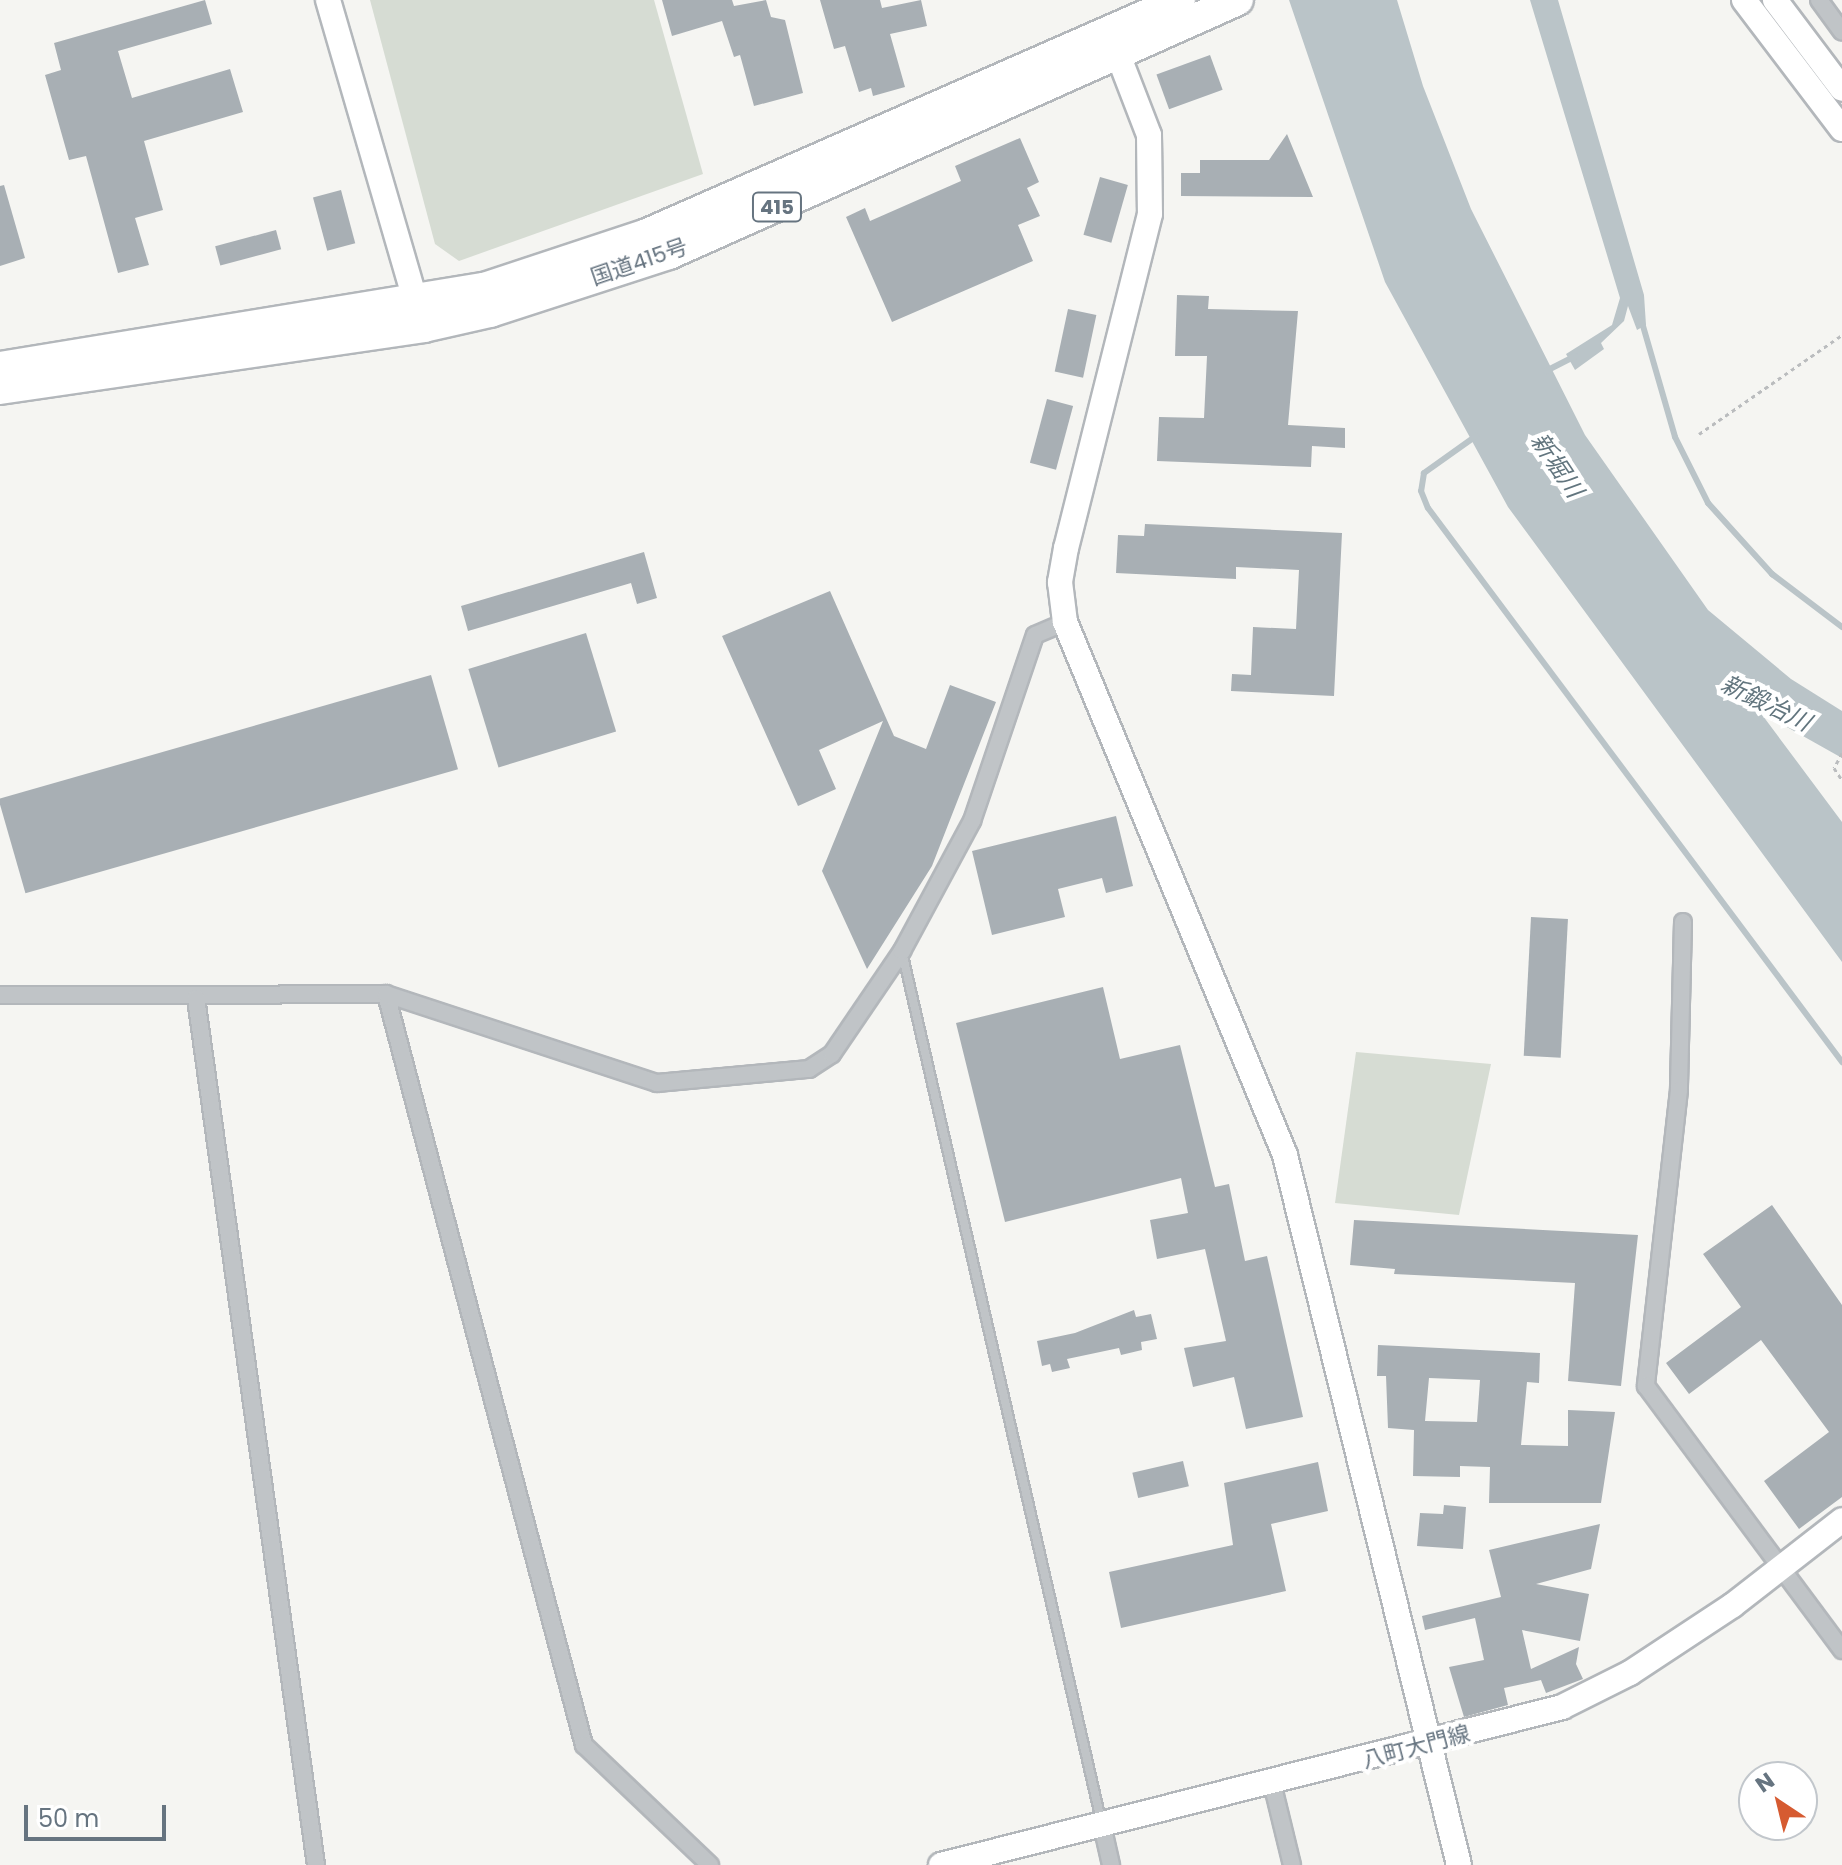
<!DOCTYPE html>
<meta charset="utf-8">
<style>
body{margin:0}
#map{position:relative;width:1842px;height:1865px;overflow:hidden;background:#f5f5f2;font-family:Poppins,"Noto Sans JP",sans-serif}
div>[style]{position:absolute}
.green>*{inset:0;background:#d6dcd3}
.water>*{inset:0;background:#bac4c8}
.stream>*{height:6px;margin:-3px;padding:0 3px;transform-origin:3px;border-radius:3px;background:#bac4c8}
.building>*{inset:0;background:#a8afb4;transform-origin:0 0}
.path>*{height:3px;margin-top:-1.5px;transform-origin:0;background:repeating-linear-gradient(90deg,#babcbe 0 4px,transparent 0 8px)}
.roads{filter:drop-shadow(2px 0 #b3b7bb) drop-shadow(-2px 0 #b3b7bb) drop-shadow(0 2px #b3b7bb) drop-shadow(0 -2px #b3b7bb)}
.lane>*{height:8px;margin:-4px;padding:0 4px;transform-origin:4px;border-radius:4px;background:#c0c4c7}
.street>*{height:16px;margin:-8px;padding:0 8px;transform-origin:8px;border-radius:8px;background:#c0c4c7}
.secondary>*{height:24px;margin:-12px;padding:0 12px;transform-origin:12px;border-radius:12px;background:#fff}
.highway>*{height:30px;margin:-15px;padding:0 15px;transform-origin:15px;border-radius:15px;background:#fff}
span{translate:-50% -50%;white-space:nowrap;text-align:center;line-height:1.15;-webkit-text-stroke:8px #fff;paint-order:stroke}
.shield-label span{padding:2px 6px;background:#fff;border:2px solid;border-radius:6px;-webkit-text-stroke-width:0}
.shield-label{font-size:20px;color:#667480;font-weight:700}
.street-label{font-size:22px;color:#667480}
.water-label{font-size:24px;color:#62757e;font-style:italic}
.north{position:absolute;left:1738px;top:1761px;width:80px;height:80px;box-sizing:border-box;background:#fff;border:2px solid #c2c7cc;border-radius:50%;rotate:325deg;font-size:22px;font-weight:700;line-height:32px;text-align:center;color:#667480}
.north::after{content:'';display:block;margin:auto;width:28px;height:36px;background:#d65b31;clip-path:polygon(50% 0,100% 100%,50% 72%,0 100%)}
.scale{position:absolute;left:24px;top:1805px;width:142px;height:36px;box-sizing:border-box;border:4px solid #667480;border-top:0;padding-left:10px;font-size:24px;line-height:28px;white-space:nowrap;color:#667480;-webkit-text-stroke:6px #fff;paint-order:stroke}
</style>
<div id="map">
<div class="green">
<i style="clip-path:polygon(370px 0,654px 0,703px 174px,459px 261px,435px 244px)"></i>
<i style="clip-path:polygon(1356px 1052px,1491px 1064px,1459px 1215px,1335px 1203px)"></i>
</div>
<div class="water">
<i style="clip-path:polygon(1289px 0,1397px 0,1423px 86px,1471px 209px,1585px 435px,1708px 610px,1791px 679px,1842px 711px,1842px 758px,1760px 712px,1842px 822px,1842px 962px,1508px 507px,1385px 282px)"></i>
<i style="clip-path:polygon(1530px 0,1558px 0,1644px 295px,1646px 325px,1637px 330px,1628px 306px,1624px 321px,1601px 343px,1604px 349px,1575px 370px,1566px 354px,1612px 325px,1620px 298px)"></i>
</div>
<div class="stream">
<i style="left:1641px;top:319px;width:123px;rotate:73.9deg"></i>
<i style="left:1675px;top:437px;width:74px;rotate:63.4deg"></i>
<i style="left:1708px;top:503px;width:96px;rotate:48deg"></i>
<i style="left:1772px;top:574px;width:88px;rotate:37.1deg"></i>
<i style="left:1546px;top:371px;width:33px;rotate:-27deg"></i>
<i style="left:1476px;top:436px;width:64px;rotate:144.6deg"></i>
<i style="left:1424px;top:473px;width:18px;rotate:99deg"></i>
<i style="left:1421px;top:491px;width:18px;rotate:68deg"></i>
<i style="left:1428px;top:508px;width:692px;rotate:53.23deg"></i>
</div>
<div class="building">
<i style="clip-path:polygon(205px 0,212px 24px,118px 51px,132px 98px,230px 69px,243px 112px,144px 141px,163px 210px,135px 218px,149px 265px,118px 273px,86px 156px,69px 160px,45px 75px,61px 70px,54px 43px)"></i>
<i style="clip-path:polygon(662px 0,732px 0,734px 6px,766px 0,771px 17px,785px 20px,803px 93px,754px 106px,740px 55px,734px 57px,722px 21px,672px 36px)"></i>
<i style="clip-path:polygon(820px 0,880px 0,882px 8px,921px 0,927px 26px,890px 34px,905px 87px,873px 96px,871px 88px,859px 92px,845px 46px,834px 49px)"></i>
<i style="left:1210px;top:55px;width:37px;height:57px;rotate:70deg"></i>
<i style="clip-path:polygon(1287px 134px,1313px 197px,1181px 196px,1181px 173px,1200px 173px,1200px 160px,1269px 160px)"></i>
<i style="clip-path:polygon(1020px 138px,1039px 182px,1027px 188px,1040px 216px,1018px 225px,1033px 261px,892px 322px,846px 217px,865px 208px,870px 221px,961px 181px,955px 166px)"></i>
<i style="left:1100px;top:177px;width:29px;height:60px;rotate:16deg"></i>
<i style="clip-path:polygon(4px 185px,25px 258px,0 266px,0 186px)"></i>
<i style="left:341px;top:190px;width:55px;height:29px;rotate:75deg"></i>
<i style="left:276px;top:230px;width:20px;height:63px;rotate:75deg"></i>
<i style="clip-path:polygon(1177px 295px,1209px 296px,1208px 309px,1298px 311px,1288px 425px,1345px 428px,1345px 448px,1312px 446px,1311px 467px,1157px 461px,1159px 417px,1204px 418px,1207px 356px,1175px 356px)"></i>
<i style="left:1068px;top:309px;width:29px;height:64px;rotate:12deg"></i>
<i style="left:1047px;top:399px;width:27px;height:66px;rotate:15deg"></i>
<i style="clip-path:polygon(1145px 524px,1342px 533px,1334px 696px,1231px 691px,1232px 674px,1251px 675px,1253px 627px,1296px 629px,1299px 570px,1236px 567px,1236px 579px,1116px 573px,1118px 535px,1144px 536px)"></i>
<i style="clip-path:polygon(644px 552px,657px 598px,637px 604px,631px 583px,468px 631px,461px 606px)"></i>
<i style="clip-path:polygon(830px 591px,894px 736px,926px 749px,950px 685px,996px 702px,932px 866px,867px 969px,822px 871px,883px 721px,819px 750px,836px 789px,798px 806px,722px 636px)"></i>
<i style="left:586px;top:633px;width:103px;height:123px;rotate:73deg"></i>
<i style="left:431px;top:675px;width:98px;height:450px;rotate:74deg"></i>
<i style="clip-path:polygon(1116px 816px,1133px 886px,1106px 893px,1102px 878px,1058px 889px,1065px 917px,992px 935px,972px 851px)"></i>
<i style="left:1531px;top:917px;width:37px;height:139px;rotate:3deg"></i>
<i style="clip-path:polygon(1103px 987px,1120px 1059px,1180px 1045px,1215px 1187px,1229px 1184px,1245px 1261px,1267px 1256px,1303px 1417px,1246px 1429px,1234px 1377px,1193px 1387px,1184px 1348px,1226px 1341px,1205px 1249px,1157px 1259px,1150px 1220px,1188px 1213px,1181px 1178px,1005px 1222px,956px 1023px)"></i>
<i style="clip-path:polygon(1772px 1205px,1842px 1305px,1842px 1497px,1799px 1529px,1764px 1481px,1829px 1432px,1761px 1340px,1689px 1394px,1666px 1363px,1741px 1307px,1703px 1254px)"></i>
<i style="clip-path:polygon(1354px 1220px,1638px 1235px,1621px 1386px,1568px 1381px,1575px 1283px,1394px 1274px,1395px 1269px,1350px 1265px)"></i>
<i style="clip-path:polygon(1134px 1310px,1136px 1317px,1151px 1314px,1157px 1339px,1141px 1342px,1142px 1350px,1121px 1355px,1119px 1348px,1067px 1359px,1070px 1368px,1052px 1372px,1050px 1364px,1042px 1366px,1037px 1341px,1075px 1333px)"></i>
<i style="clip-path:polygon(evenodd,1378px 1345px,1540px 1353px,1539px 1383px,1527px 1382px,1521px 1445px,1568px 1446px,1568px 1410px,1615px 1412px,1601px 1503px,1489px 1503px,1490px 1467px,1460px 1466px,1460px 1477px,1413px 1476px,1414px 1430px,1388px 1428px,1386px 1376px,1377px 1376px,1378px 1345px,1429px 1378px,1480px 1380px,1477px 1422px,1425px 1421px,1429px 1378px)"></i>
<i style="left:1183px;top:1461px;width:26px;height:52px;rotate:77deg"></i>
<i style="clip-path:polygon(1318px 1462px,1328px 1511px,1271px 1524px,1286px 1591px,1121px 1628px,1109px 1572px,1233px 1545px,1224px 1483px)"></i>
<i style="clip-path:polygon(1444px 1505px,1466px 1507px,1463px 1549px,1417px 1546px,1420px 1513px,1443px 1514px)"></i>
<i style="clip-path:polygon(1600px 1524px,1591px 1569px,1536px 1584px,1589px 1594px,1580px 1641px,1522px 1630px,1531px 1669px,1579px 1647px,1576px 1664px,1583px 1679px,1546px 1693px,1541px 1680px,1504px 1688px,1508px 1705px,1464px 1717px,1449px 1667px,1484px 1660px,1475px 1618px,1425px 1630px,1422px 1616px,1501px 1597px,1489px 1550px)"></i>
</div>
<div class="path">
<i style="left:1699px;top:434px;width:174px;rotate:-34.7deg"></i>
<i style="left:1842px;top:753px;width:17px;rotate:118deg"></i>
<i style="left:1834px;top:768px;width:14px;rotate:56deg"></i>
</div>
<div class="roads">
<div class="lane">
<i style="left:902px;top:952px;width:891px;rotate:77.09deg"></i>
</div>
<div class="street">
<i style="left:1819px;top:0;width:39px;rotate:54deg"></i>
<i style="left:1683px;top:922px;width:168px;rotate:91.4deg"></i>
<i style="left:1679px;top:1090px;width:298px;rotate:96.4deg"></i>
<i style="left:1646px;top:1386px;width:329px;rotate:53.4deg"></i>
<i style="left:386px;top:994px;width:777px;rotate:75.23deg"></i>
<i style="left:584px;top:1745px;width:174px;rotate:43.6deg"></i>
<i style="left:0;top:995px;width:386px;rotate:-0.1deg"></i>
<i style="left:386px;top:994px;width:285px;rotate:18.2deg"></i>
<i style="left:657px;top:1083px;width:153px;rotate:-5.3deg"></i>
<i style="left:809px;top:1069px;width:27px;rotate:-33deg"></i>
<i style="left:832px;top:1054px;width:125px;rotate:-55.8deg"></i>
<i style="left:902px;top:951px;width:148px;rotate:-61.7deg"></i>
<i style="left:972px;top:821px;width:196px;rotate:-71.3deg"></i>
<i style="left:1035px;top:635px;width:33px;rotate:-23deg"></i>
<i style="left:196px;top:998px;width:875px;rotate:82.12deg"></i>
<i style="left:1272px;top:1783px;width:84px;rotate:76.3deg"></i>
<i style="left:1102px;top:1825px;width:41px;rotate:77.3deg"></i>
</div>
<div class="secondary">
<i style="left:328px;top:0;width:329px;rotate:73.8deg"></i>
<i style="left:1744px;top:0;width:162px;rotate:52.8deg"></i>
<i style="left:1775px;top:0;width:111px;rotate:53deg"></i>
<i style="left:1112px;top:39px;width:103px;rotate:68.9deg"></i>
<i style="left:1149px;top:135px;width:79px;rotate:89.3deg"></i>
<i style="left:1150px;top:214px;width:344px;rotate:104.1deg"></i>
<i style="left:1066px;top:548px;width:35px;rotate:100deg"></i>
<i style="left:1060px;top:582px;width:40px;rotate:82.9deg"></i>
<i style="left:1065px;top:622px;width:577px;rotate:67.57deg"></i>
<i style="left:1285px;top:1155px;width:731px;rotate:76.23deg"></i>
<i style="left:941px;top:1865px;width:641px;rotate:-14.27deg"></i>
<i style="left:1562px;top:1707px;width:76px;rotate:-26.6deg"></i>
<i style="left:1630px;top:1673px;width:123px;rotate:-33.4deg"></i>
<i style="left:1733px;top:1605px;width:138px;rotate:-37.9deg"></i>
</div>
<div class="highway">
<i style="left:0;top:367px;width:490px;rotate:-9.3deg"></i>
<i style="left:484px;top:288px;width:172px;rotate:-18.3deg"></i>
<i style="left:647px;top:234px;width:582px;rotate:-23.7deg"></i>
<i style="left:0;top:389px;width:428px;rotate:-8.3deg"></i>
<i style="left:423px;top:327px;width:69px;rotate:-12.6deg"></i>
<i style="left:490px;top:312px;width:188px;rotate:-18deg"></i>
<i style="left:669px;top:254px;width:623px;rotate:-24.06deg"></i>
</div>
</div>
<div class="shield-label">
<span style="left:777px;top:207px">415</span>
</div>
<div class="street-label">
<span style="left:639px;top:262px;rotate:-19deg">国道415号</span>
<span style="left:1416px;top:1747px;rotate:-15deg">八町大門線</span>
</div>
<div class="water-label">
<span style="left:1557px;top:465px;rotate:56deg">新堀川</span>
<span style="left:1766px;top:703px;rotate:26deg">新鍛冶川</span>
</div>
<div class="north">N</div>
<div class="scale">50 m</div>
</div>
